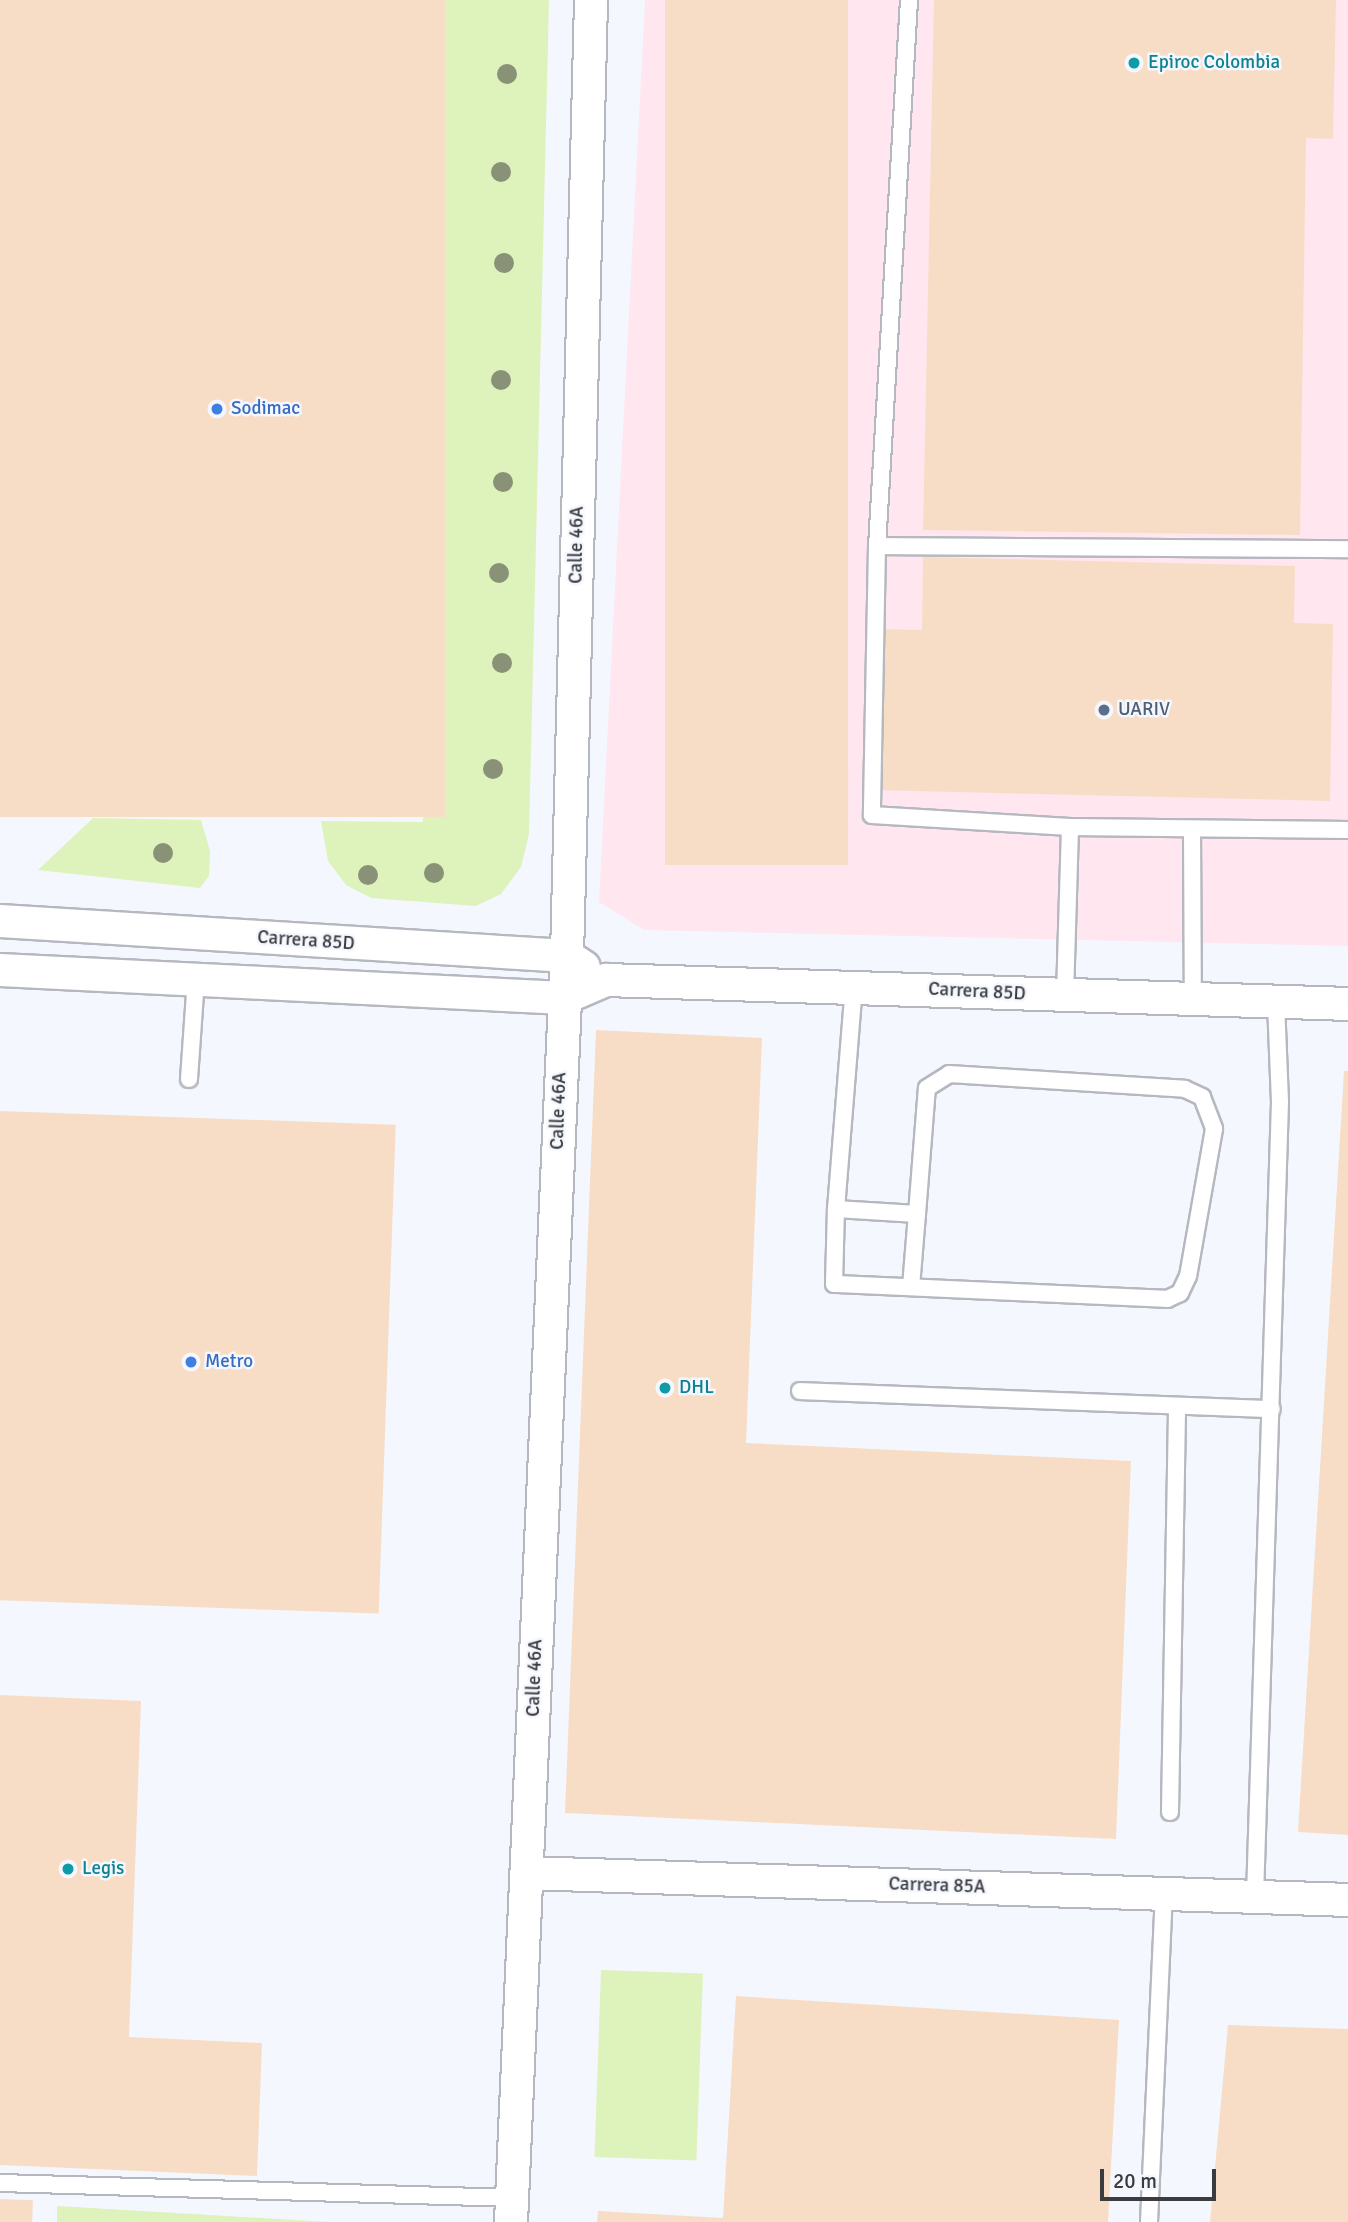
<!DOCTYPE html>
<style>
body{margin:0}
#map{position:relative;width:1348px;height:2222px;overflow:hidden;background:#f5f7ff;font-family:Signika,sans-serif}
div>[style]{position:absolute}
.industrial>*{inset:0;background:#ffe6ef}
.green>*{inset:0;background:#def2bc;transform-origin:0 0}
.building>*{inset:0;background:#f8ddc6;transform-origin:0 0}
.roads{filter:drop-shadow(2px 0 #b6b8bf) drop-shadow(-2px 0 #b6b8bf) drop-shadow(0 2px #b6b8bf) drop-shadow(0 -2px #b6b8bf)}
.service>*{height:16px;margin:-8px;padding:0 8px;transform-origin:8px;border-radius:8px;background:#fff}
.minor>*{height:32px;margin:-16px;padding:0 16px;transform-origin:16px;border-radius:16px;background:#fff}
.trees>*{width:20px;height:20px;margin:-10px;border-radius:50%;background:#899276}
.dots>*{width:19px;height:19px;translate:-50% -50%;box-sizing:border-box;border:4px solid #f5f7ff;border-radius:50%}
span{translate:-50% -50%;white-space:nowrap;text-align:center;line-height:1.15;-webkit-text-stroke:5px #f5f7ff;paint-order:stroke}
.culture-label{font-size:19px;color:#0d838f}
.left{translate:0 -50%;text-align:left}
.shop-label{font-size:19px;color:#366cbe}
.street-label{font-size:19px;color:#3b3c3f}
.service-label{font-size:19px;color:#4e5e75}
.scale{position:absolute;left:1100px;top:2169px;width:116px;height:32px;box-sizing:border-box;border:4px solid #3b3c3f;border-top:0;padding-left:9px;font-size:21px;line-height:24px;white-space:nowrap;color:#3b3c3f;-webkit-text-stroke:5px #f5f7ff;paint-order:stroke}
</style>
<div id="map">
<div class="industrial">
<i style="clip-path:polygon(645px 0,1348px 0,1348px 946px,644px 930px,599px 902px)"></i>
</div>
<div class="green">
<i style="clip-path:polygon(445px 0,549px 0,529px 834px,521px 867px,501px 894px,476px 906px,371px 898px,346px 885px,328px 861px,321px 821px,423px 822px)"></i>
<i style="clip-path:polygon(93px 818px,201px 820px,210px 851px,209px 876px,200px 888px,38px 870px)"></i>
<i style="left:601px;top:1970px;width:102px;height:187px;rotate:2deg"></i>
<i style="clip-path:polygon(57px 2206px,58px 2206px,329px 2222px,57px 2222px)"></i>
</div>
<div class="building">
<i style="left:0;top:0;width:445px;height:817px"></i>
<i style="left:665px;top:0;width:183px;height:865px"></i>
<i style="clip-path:polygon(934px 0,1336px 0,1333px 139px,1306px 138px,1300px 535px,923px 530px)"></i>
<i style="clip-path:polygon(923px 557px,1295px 566px,1294px 623px,1333px 624px,1330px 801px,874px 790px,877px 629px,922px 630px)"></i>
<i style="clip-path:polygon(596px 1030px,762px 1038px,746px 1443px,1131px 1461px,1116px 1839px,565px 1813px)"></i>
<i style="clip-path:polygon(1344px 1071px,1348px 1071px,1348px 1835px,1298px 1832px)"></i>
<i style="left:0;top:1111px;width:396px;height:489px;rotate:2deg"></i>
<i style="clip-path:polygon(0 1695px,141px 1701px,129px 2037px,262px 2043px,257px 2176px,0 2165px)"></i>
<i style="clip-path:polygon(736px 1996px,1119px 2020px,1108px 2222px,597px 2222px,598px 2211px,723px 2218px)"></i>
<i style="clip-path:polygon(1228px 2025px,1348px 2029px,1348px 2222px,1210px 2222px)"></i>
<i style="left:0;top:2199px;width:33px;height:23px;rotate:2deg"></i>
</div>
<div class="roads">
<div class="service">
<i style="left:909px;top:0;width:547px;rotate:93.35deg"></i>
<i style="left:877px;top:546px;width:269px;rotate:91.1deg"></i>
<i style="left:872px;top:815px;width:198px;rotate:3.5deg"></i>
<i style="left:1070px;top:827px;width:278px;rotate:0.6deg"></i>
<i style="left:877px;top:546px;width:471px;rotate:0.4deg"></i>
<i style="left:1192px;top:831px;width:168px;rotate:89.7deg"></i>
<i style="left:1065px;top:996px;width:169px;rotate:-88.3deg"></i>
<i style="left:949px;top:1074px;width:236px;rotate:3.6deg"></i>
<i style="left:1185px;top:1089px;width:19px;rotate:25deg"></i>
<i style="left:1202px;top:1097px;width:34px;rotate:69deg"></i>
<i style="left:1214px;top:1129px;width:149px;rotate:100deg"></i>
<i style="left:1188px;top:1276px;width:19px;rotate:115deg"></i>
<i style="left:1180px;top:1293px;width:14px;rotate:155deg"></i>
<i style="left:1167px;top:1299px;width:333px;rotate:-177.4deg"></i>
<i style="left:834px;top:1284px;width:75px;rotate:-88.5deg"></i>
<i style="left:836px;top:1209px;width:81px;rotate:3.5deg"></i>
<i style="left:917px;top:1214px;width:126px;rotate:-85.5deg"></i>
<i style="left:927px;top:1088px;width:26px;rotate:-32deg"></i>
<i style="left:189px;top:1079px;width:99px;rotate:-86deg"></i>
<i style="left:836px;top:1209px;width:224px;rotate:-85.4deg"></i>
<i style="left:911px;top:1287px;width:73px;rotate:-85.3deg"></i>
<i style="left:800px;top:1391px;width:472px;rotate:2.2deg"></i>
<i style="left:1170px;top:1812px;width:405px;rotate:-89deg"></i>
<i style="left:1255px;top:1897px;width:795px;rotate:-88.2deg"></i>
<i style="left:1280px;top:1102px;width:100px;rotate:-92.3deg"></i>
<i style="left:0;top:2183px;width:513px;rotate:1.67deg"></i>
<i style="left:1149px;top:2222px;width:328px;rotate:-87.4deg"></i>
</div>
<div class="minor">
<i style="left:0;top:921px;width:568px;rotate:3.53deg"></i>
<i style="left:567px;top:956px;width:20px;rotate:33deg"></i>
<i style="left:0;top:970px;width:565px;rotate:2.84deg"></i>
<i style="left:564px;top:998px;width:46px;rotate:-23.2deg"></i>
<i style="left:606px;top:980px;width:742px;rotate:1.85deg"></i>
<i style="left:527px;top:1873px;width:821px;rotate:1.88deg"></i>
<i style="left:511px;top:2222px;width:1267px;rotate:-87.47deg"></i>
<i style="left:567px;top:956px;width:956px;rotate:-88.56deg"></i>
</div>
</div>
<div class="trees">
<i style="left:507px;top:74px"></i>
<i style="left:501px;top:172px"></i>
<i style="left:504px;top:263px"></i>
<i style="left:501px;top:380px"></i>
<i style="left:503px;top:482px"></i>
<i style="left:499px;top:573px"></i>
<i style="left:502px;top:663px"></i>
<i style="left:493px;top:769px"></i>
<i style="left:163px;top:853px"></i>
<i style="left:434px;top:873px"></i>
<i style="left:368px;top:875px"></i>
</div>
<div class="dots">
<i style="left:1134px;top:63px;background:#0f9aa8"></i>
<i style="left:217px;top:409px;background:#3f7fe0"></i>
<i style="left:1104px;top:710px;background:#5c6f8a"></i>
<i style="left:191px;top:1362px;background:#3f7fe0"></i>
<i style="left:665px;top:1388px;background:#0f9aa8"></i>
<i style="left:68px;top:1869px;background:#0f9aa8"></i>
</div>
<div class="culture-label">
<span class="left" style="left:1148px;top:63px">Epiroc Colombia</span>
<span class="left" style="left:679px;top:1388px">DHL</span>
<span class="left" style="left:82px;top:1869px">Legis</span>
</div>
<div class="shop-label">
<span class="left" style="left:231px;top:409px">Sodimac</span>
<span class="left" style="left:205px;top:1362px">Metro</span>
</div>
<div class="street-label">
<span style="left:577px;top:545px;rotate:-89deg">Calle 46A</span>
<span style="left:306px;top:941px;rotate:4deg">Carrera 85D</span>
<span style="left:977px;top:992px;rotate:3deg">Carrera 85D</span>
<span style="left:559px;top:1111px;rotate:-88deg">Calle 46A</span>
<span style="left:535px;top:1678px;rotate:-88deg">Calle 46A</span>
<span style="left:937px;top:1886px;rotate:2deg">Carrera 85A</span>
</div>
<div class="service-label">
<span class="left" style="left:1118px;top:710px">UARIV</span>
</div>
<div class="scale">20 m</div>
</div>
